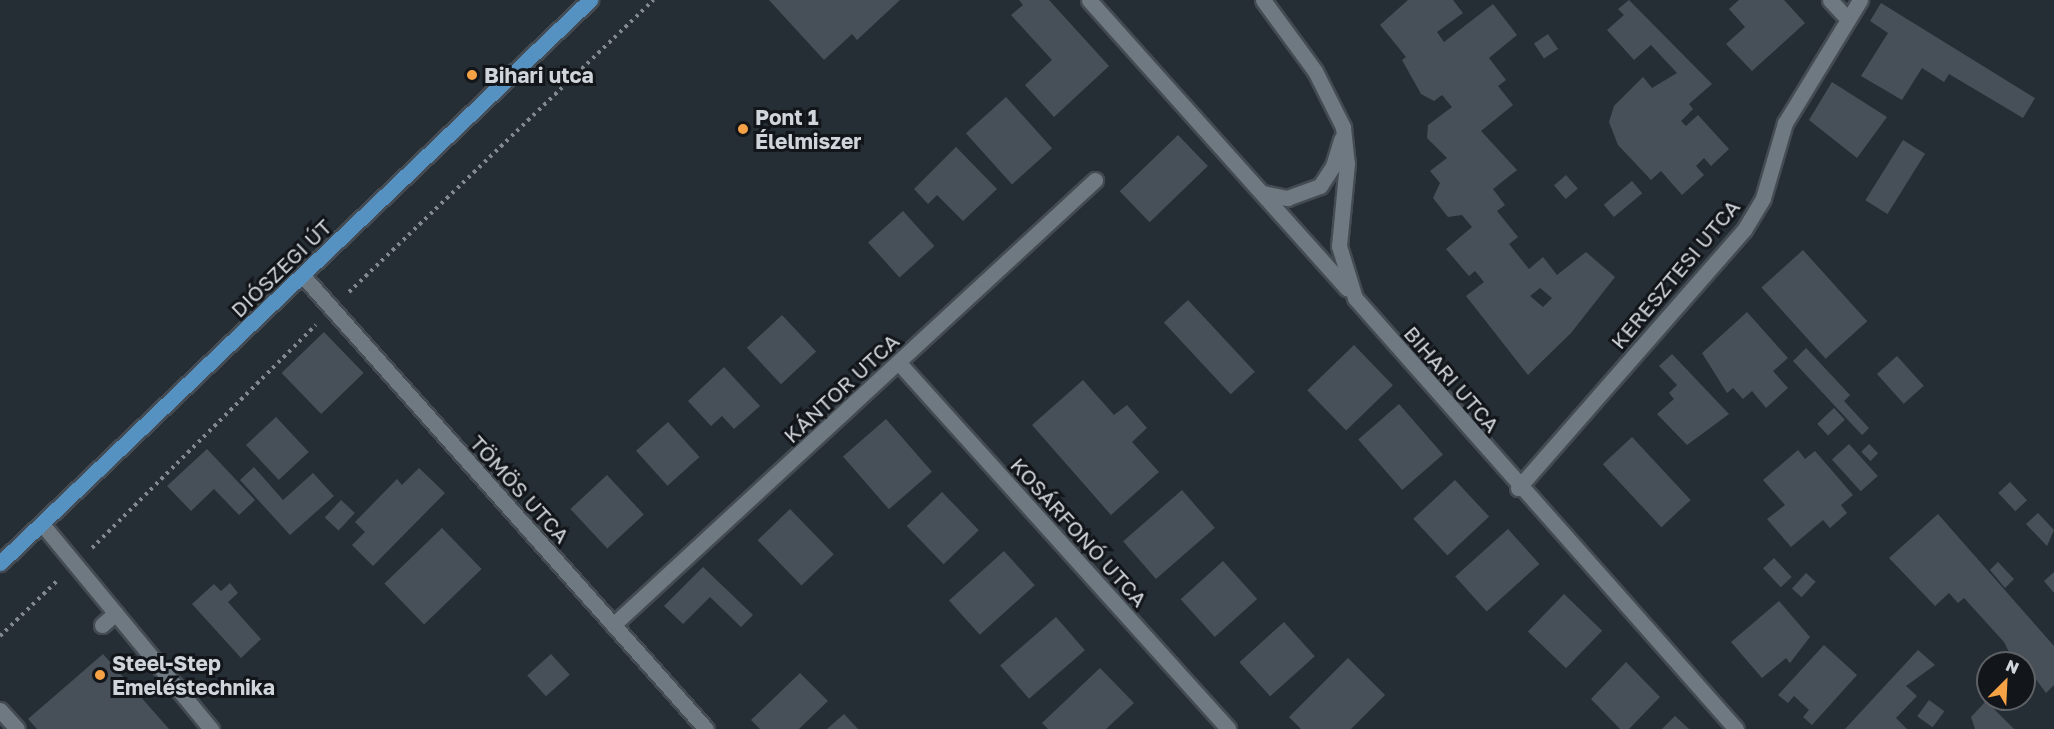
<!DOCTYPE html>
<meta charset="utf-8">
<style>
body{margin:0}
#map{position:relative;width:2054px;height:729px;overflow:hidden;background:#252e35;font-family:"Golos Text",sans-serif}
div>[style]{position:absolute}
.building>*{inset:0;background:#475059;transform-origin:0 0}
.path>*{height:4px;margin-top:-2px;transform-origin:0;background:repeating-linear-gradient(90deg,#82898f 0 3px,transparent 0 7.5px)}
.roads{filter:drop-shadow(2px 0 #444b52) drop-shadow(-2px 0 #444b52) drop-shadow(0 2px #444b52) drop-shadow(0 -2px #444b52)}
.minor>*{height:15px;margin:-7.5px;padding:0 7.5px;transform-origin:7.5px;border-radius:7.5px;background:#6f7982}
.major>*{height:15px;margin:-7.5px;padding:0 7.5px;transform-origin:7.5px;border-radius:7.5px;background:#5592c2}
.dots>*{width:16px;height:16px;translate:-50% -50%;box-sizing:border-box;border:3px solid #121519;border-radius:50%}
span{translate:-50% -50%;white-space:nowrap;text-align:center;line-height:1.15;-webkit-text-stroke:6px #121519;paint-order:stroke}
.poi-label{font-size:21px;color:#cfd5da;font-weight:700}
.left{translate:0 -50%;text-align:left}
.street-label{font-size:21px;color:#cfd5da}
.north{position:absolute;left:1976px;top:651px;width:60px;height:60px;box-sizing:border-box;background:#121519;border:2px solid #5e6266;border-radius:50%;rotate:24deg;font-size:16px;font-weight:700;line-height:24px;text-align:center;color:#cfd5da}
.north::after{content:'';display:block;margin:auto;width:21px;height:27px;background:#f5a246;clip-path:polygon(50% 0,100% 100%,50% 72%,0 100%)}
</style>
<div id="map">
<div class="building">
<i style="clip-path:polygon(769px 0,900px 0,857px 40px,852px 34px,824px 60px)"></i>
<i style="clip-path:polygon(1019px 0,1049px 0,1109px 66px,1054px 117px,1025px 85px,1052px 60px,1011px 15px,1023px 5px)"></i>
<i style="clip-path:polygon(evenodd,1408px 0,1453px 0,1463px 13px,1437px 32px,1444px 42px,1493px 4px,1517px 35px,1489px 58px,1506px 80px,1498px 86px,1513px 105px,1481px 131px,1517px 170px,1493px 189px,1505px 205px,1497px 211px,1518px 237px,1509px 244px,1529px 269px,1543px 257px,1557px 275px,1586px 252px,1615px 277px,1571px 333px,1528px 375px,1466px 296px,1484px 282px,1475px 271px,1469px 276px,1446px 249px,1472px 227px,1462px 215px,1448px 217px,1433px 198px,1440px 183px,1430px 171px,1447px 158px,1427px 138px,1428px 125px,1452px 107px,1442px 95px,1434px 101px,1421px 94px,1402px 60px,1406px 57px,1380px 25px,1408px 0,1540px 288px,1552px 298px,1543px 307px,1530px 296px,1540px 288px)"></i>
<i style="clip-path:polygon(1629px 0,1712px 84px,1689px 104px,1693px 109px,1681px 121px,1686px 126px,1698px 115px,1729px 149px,1711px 166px,1704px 158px,1696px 166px,1704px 175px,1682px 195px,1661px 171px,1651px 180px,1618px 145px,1609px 122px,1614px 106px,1643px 77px,1652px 88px,1677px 73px,1651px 45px,1634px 60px,1607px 30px,1624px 15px,1618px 9px)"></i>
<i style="clip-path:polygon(1739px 0,1784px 0,1805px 23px,1752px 71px,1726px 44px,1745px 27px,1729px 9px)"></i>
<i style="clip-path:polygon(1881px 3px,2035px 98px,2023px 118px,1949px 74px,1944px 82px,1922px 68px,1902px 100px,1861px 76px,1888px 33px,1870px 21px)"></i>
<i style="left:1548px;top:34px;width:18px;height:17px;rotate:56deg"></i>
<i style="clip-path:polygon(1832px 82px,1887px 117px,1857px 158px,1809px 120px)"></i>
<i style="left:1006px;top:97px;width:69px;height:54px;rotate:48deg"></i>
<i style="left:1178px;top:135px;width:43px;height:81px;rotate:46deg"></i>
<i style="left:1903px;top:140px;width:26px;height:71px;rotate:32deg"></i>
<i style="clip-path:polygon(956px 147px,997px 189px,963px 221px,937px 195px,928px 204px,914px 189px)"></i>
<i style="left:1566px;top:175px;width:18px;height:16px;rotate:49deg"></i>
<i style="left:1632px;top:181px;width:16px;height:37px;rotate:50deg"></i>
<i style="left:903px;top:211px;width:47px;height:47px;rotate:48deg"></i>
<i style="left:1803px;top:250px;width:96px;height:56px;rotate:48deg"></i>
<i style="left:1188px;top:300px;width:98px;height:33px;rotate:47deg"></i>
<i style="clip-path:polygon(1747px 312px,1788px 358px,1773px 371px,1788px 388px,1766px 408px,1752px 391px,1743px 399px,1733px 388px,1727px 393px,1702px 353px)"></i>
<i style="left:782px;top:315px;width:50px;height:48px;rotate:47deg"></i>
<i style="left:324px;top:332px;width:57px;height:59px;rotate:46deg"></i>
<i style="left:1354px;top:345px;width:56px;height:65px;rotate:46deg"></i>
<i style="clip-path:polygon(1806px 348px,1850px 395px,1844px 401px,1869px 428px,1862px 435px,1793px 361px)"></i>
<i style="clip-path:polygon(1672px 354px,1729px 414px,1687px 445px,1657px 414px,1674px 399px,1669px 393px,1677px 385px,1659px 366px)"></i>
<i style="left:1897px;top:356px;width:40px;height:27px;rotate:48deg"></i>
<i style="clip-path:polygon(724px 367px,760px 406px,734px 429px,722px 416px,711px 426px,688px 401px)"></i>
<i style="clip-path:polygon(1083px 380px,1114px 415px,1127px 405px,1147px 428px,1132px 442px,1159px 472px,1111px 515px,1032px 425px)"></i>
<i style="left:1399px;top:404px;width:67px;height:54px;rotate:49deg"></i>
<i style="left:1834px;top:408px;width:16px;height:23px;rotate:47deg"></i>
<i style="left:276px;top:417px;width:48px;height:41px;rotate:47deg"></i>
<i style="left:886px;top:419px;width:70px;height:57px;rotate:49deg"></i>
<i style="left:668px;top:422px;width:47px;height:43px;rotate:48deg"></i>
<i style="left:1632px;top:437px;width:86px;height:40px;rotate:47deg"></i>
<i style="left:1849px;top:444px;width:43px;height:23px;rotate:48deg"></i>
<i style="left:1869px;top:444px;width:13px;height:11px;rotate:45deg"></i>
<i style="clip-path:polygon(207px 449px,255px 500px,239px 515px,214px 489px,191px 511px,167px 486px)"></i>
<i style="clip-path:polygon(1798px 450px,1805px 459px,1815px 451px,1853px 495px,1841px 505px,1847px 513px,1830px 528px,1823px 520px,1791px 547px,1767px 519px,1785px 505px,1763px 480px)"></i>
<i style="clip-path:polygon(254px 467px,283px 500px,313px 473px,334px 496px,290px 535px,240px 480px)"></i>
<i style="clip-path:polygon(419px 468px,445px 493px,373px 566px,352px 545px,365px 532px,355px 522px,397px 479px,402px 485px)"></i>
<i style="left:607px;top:475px;width:54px;height:50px;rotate:47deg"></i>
<i style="left:1455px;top:480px;width:50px;height:57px;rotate:47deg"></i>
<i style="left:2010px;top:482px;width:25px;height:16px;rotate:47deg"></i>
<i style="left:1182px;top:490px;width:50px;height:78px;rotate:49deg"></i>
<i style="left:942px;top:492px;width:53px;height:49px;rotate:46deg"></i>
<i style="left:341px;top:500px;width:19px;height:24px;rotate:43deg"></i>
<i style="left:790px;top:509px;width:63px;height:45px;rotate:46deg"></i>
<i style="clip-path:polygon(2038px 513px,2054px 530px,2047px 546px,2026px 524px)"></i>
<i style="clip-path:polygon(1938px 514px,2054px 646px,2054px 685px,2046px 693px,2024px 663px,2006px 661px,2011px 656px,2004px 642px,1964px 598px,1958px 603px,1949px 593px,1935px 606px,1889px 558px)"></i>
<i style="left:442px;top:528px;width:57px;height:80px;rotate:46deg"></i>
<i style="left:1508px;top:529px;width:47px;height:71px;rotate:48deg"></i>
<i style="left:1004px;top:551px;width:46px;height:74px;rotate:48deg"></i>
<i style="left:1774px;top:558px;width:26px;height:15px;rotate:47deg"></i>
<i style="left:1223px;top:561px;width:51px;height:57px;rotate:48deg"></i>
<i style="clip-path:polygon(1998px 562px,2014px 579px,2005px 588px,1990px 570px)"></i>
<i style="clip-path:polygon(703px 567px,753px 615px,741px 627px,710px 597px,683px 624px,664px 606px)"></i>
<i style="clip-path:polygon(2054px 572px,2054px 593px,2044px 581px)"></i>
<i style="left:1806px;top:573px;width:13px;height:21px;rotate:42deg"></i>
<i style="clip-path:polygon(230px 583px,238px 593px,228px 602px,261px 639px,241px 658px,192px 604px,214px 584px,221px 591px)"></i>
<i style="left:1564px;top:594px;width:53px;height:52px;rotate:44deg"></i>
<i style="clip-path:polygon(1779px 601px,1810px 637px,1790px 663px,1786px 658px,1762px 678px,1731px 642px)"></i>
<i style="left:1056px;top:617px;width:44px;height:74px;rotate:49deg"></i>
<i style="left:1284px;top:622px;width:46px;height:60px;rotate:48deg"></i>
<i style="clip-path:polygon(1824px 645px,1857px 675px,1812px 725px,1803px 717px,1809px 710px,1794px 696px,1788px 703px,1778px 695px)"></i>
<i style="clip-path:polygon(1918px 650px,1935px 665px,1906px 686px,1917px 696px,1896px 718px,1907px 729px,1845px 729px)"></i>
<i style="clip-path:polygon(103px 654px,169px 729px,37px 729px,28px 719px)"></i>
<i style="left:551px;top:654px;width:28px;height:32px;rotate:48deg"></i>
<i style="clip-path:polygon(1348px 658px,1385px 695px,1351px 729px,1301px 729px,1289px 717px)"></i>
<i style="clip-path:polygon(1626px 662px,1660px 697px,1629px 729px,1620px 729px,1591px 699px)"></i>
<i style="clip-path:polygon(1100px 668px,1134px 703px,1106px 729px,1048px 729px,1042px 723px)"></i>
<i style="clip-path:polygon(800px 673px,828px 701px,799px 729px,760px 729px,751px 720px)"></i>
<i style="left:1929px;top:700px;width:19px;height:20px;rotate:36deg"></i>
<i style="clip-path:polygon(1986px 701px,2014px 729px,1975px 729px,1971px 717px)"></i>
<i style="clip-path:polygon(844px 714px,858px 729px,827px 729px)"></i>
<i style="clip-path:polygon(1675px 716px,1689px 729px,1662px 729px)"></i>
</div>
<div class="path">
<i style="left:349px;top:292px;width:422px;rotate:-43.8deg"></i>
<i style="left:92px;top:548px;width:316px;rotate:-44.9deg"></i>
<i style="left:0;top:636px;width:81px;rotate:-44deg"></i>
</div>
<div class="roads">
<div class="minor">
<i style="left:1089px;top:0;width:387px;rotate:48.2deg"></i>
<i style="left:1263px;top:0;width:88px;rotate:53.8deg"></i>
<i style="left:1315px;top:71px;width:63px;rotate:63.4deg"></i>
<i style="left:1343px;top:127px;width:36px;rotate:84deg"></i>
<i style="left:1347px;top:163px;width:83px;rotate:95.5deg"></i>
<i style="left:1339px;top:246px;width:54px;rotate:72.9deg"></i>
<i style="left:1355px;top:298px;width:575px;rotate:48.52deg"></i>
<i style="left:1830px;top:0;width:26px;rotate:47deg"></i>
<i style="left:1263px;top:193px;width:25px;rotate:12deg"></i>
<i style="left:1287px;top:198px;width:35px;rotate:-20deg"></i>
<i style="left:1320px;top:186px;width:24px;rotate:-57deg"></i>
<i style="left:1333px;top:166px;width:28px;rotate:-73deg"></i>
<i style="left:303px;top:276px;width:606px;rotate:48.34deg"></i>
<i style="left:899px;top:363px;width:492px;rotate:48deg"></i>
<i style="left:1518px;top:488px;width:343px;rotate:-48.8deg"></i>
<i style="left:1744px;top:230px;width:37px;rotate:-59deg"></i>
<i style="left:1763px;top:198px;width:78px;rotate:-73.7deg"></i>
<i style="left:1785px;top:123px;width:144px;rotate:-58.6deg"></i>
<i style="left:42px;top:524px;width:266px;rotate:50.5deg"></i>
<i style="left:102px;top:625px;width:18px;rotate:-41deg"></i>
<i style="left:613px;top:625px;width:656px;rotate:-42.71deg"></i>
<i style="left:0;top:710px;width:25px;rotate:48deg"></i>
</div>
<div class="major">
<i style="left:0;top:563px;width:816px;rotate:-43.66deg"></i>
</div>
</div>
<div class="dots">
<i style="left:472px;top:75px;background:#f5a246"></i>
<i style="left:743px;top:129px;background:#f5a246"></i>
<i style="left:100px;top:675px;background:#f5a246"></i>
</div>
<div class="poi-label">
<span class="left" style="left:484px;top:75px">Bihari utca</span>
<span class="left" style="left:755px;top:129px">Pont 1<br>Élelmiszer</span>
<span class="left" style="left:112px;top:675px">Steel-Step<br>Emeléstechnika</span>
</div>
<div class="street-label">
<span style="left:281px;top:268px;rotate:-44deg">DIÓSZEGI ÚT</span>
<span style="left:1675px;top:274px;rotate:-50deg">KERESZTESI UTCA</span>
<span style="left:1452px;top:379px;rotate:49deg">BIHARI UTCA</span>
<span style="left:841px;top:388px;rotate:-43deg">KÁNTOR UTCA</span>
<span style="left:520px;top:489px;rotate:48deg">TÖMÖS UTCA</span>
<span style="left:1079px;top:532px;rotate:48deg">KOSÁRFONÓ UTCA</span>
</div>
<div class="north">N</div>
</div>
